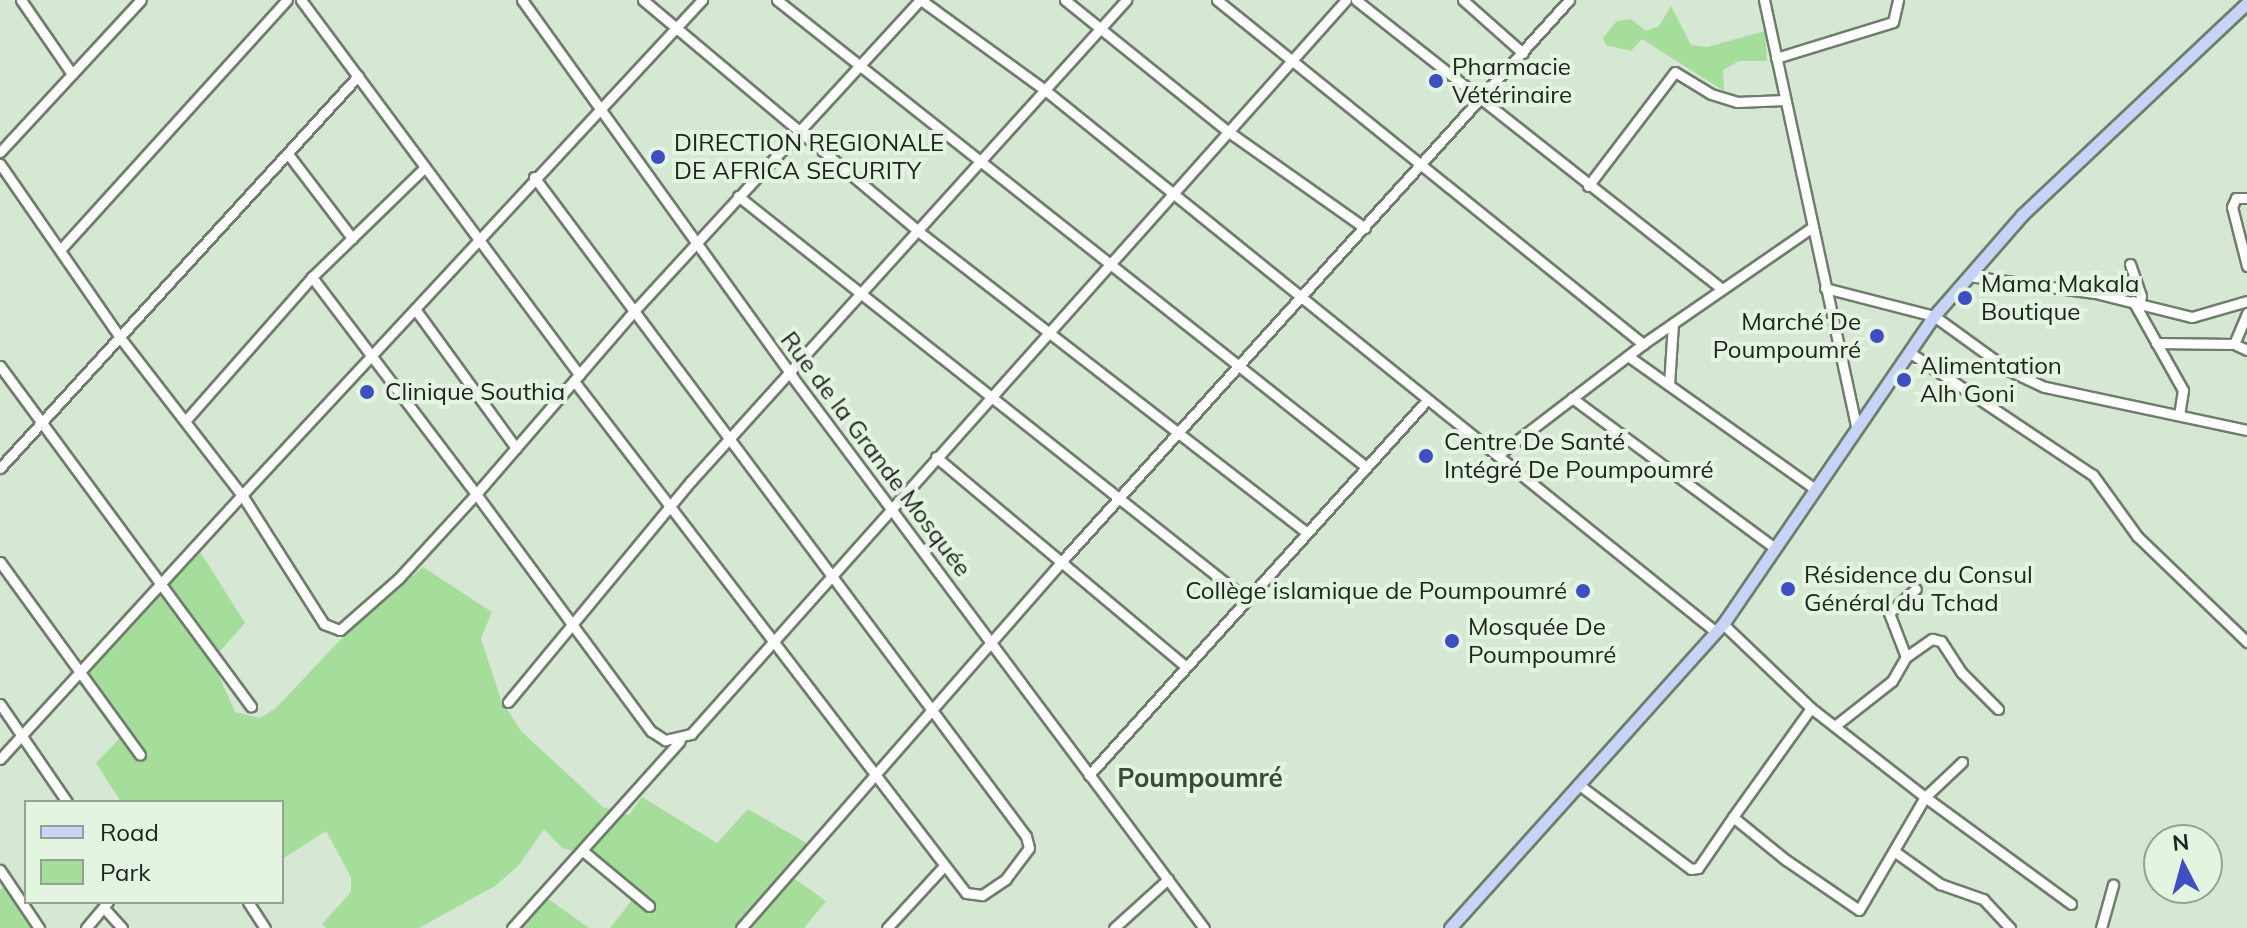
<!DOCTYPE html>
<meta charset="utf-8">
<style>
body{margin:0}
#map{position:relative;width:2247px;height:928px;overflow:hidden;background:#d6e7d3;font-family:Mulish,sans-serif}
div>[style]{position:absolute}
.green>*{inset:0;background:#a5dd9b}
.roads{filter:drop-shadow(2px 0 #6f7e6c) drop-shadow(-2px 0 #6f7e6c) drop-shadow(0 2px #6f7e6c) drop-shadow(0 -2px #6f7e6c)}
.minor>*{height:9px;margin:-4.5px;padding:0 4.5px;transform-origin:4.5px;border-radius:4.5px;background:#fff}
.major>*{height:11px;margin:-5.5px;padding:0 5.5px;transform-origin:5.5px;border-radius:5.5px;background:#c8d3f8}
.dots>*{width:22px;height:22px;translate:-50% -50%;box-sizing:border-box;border:4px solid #e3f4e0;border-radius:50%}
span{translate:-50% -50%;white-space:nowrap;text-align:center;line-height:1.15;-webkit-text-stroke:8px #e3f4e0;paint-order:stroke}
.poi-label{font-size:24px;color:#20261f}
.left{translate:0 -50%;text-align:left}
.right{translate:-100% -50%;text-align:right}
.street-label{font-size:24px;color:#20261f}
.neighbourhood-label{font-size:26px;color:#3c4a3a;font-weight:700}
.legend{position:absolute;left:24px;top:800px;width:260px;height:104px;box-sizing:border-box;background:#e3f4e0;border:2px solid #95a293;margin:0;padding:10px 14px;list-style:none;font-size:24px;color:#20261f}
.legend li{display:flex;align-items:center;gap:16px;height:40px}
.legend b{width:40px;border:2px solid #95a293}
.north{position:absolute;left:2143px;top:824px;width:80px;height:80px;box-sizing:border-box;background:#e3f4e0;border:2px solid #95a293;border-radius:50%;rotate:354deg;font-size:22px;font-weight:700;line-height:32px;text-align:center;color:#20261f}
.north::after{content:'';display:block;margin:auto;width:28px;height:36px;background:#3e4fc2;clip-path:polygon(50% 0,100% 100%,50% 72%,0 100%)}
</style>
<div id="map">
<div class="green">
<i style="clip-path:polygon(1671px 6px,1691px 45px,1707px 47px,1765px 31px,1767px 61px,1739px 61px,1723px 70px,1724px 91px,1642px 39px,1631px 51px,1606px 45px,1603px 38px,1617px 21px,1631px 19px,1646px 31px,1659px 26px)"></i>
<i style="clip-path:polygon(197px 547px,245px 623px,212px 660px,235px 712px,260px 718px,276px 708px,362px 617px,423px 567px,492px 612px,481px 638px,501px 700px,521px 731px,603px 807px,629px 815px,642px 797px,717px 843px,748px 809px,815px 848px,792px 877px,826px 901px,804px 928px,610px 928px,636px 895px,577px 852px,562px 848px,544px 829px,519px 865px,495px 886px,419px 928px,326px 928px,322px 924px,351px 892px,351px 877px,326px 831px,282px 859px,282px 802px,121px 802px,96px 763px,119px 739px,70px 671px)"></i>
<i style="clip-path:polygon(6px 885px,39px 928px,0 928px,0 890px)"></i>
<i style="clip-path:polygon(547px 898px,589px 928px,520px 928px)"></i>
</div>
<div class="roads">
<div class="minor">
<i style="left:21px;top:0;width:90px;rotate:55.4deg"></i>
<i style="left:301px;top:0;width:467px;rotate:53.4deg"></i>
<i style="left:522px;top:0;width:462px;rotate:54.3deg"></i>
<i style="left:791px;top:375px;width:690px;rotate:53.25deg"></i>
<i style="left:643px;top:0;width:359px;rotate:40deg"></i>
<i style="left:918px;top:231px;width:491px;rotate:37.8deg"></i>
<i style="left:777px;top:0;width:750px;rotate:38.4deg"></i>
<i style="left:920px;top:0;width:423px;rotate:132.6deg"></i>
<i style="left:634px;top:311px;width:242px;rotate:130.8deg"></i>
<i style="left:476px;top:494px;width:295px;rotate:53.6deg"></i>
<i style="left:651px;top:731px;width:17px;rotate:33deg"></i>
<i style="left:665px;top:740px;width:27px;rotate:-13deg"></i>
<i style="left:691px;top:734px;width:984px;rotate:-48.26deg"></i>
<i style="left:921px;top:0;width:153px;rotate:36deg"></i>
<i style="left:1045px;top:90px;width:863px;rotate:38.93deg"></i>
<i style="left:1065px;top:0;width:207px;rotate:38.9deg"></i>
<i style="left:1226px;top:130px;width:170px;rotate:35.2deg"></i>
<i style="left:1217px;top:0;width:548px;rotate:38.92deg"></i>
<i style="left:1356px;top:0;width:466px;rotate:38.3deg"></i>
<i style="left:1463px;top:0;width:80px;rotate:41.5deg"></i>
<i style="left:1764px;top:0;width:436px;rotate:77.8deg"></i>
<i style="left:1776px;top:58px;width:122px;rotate:-17.1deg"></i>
<i style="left:1893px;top:22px;width:23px;rotate:-77deg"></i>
<i style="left:0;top:152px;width:207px;rotate:-47.2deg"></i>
<i style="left:288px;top:154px;width:106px;rotate:52.7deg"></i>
<i style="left:0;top:164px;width:214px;rotate:55.3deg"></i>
<i style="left:122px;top:340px;width:196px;rotate:52.3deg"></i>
<i style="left:242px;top:495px;width:676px;rotate:-47.1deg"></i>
<i style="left:534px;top:177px;width:822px;rotate:53.26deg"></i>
<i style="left:1026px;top:836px;width:12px;rotate:76deg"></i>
<i style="left:1029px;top:848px;width:39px;rotate:127deg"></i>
<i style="left:1006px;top:879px;width:29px;rotate:146deg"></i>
<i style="left:982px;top:895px;width:16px;rotate:-173deg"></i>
<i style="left:966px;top:893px;width:645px;rotate:-127.44deg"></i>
<i style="left:1588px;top:186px;width:143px;rotate:-52.7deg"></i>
<i style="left:1675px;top:72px;width:42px;rotate:31.4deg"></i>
<i style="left:1711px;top:94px;width:27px;rotate:17deg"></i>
<i style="left:1737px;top:102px;width:48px;rotate:-2.4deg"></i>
<i style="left:738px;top:196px;width:648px;rotate:38.43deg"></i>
<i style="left:2247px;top:198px;width:11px;rotate:180deg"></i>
<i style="left:2236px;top:198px;width:10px;rotate:114deg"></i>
<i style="left:2232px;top:207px;width:61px;rotate:75.7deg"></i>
<i style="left:61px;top:249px;width:336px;rotate:-47.8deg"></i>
<i style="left:2130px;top:264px;width:34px;rotate:71deg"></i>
<i style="left:2141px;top:296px;width:7px;rotate:106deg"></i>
<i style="left:1969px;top:276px;width:127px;rotate:7.7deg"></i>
<i style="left:2095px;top:293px;width:100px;rotate:13.9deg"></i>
<i style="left:2192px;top:317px;width:57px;rotate:-16.2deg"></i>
<i style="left:1825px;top:288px;width:113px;rotate:14.4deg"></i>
<i style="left:1934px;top:316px;width:94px;rotate:35.9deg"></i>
<i style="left:2010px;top:371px;width:38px;rotate:25deg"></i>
<i style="left:2045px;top:387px;width:207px;rotate:12deg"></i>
<i style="left:2133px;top:301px;width:102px;rotate:60.7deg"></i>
<i style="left:2183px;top:390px;width:24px;rotate:99deg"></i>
<i style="left:415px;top:309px;width:172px;rotate:54deg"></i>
<i style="left:2156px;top:343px;width:78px;rotate:0.7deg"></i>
<i style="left:2234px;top:344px;width:14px;rotate:25deg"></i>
<i style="left:2234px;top:344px;width:34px;rotate:-67deg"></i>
<i style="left:1909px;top:352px;width:221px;rotate:33.8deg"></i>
<i style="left:2093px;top:475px;width:75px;rotate:54.2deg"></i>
<i style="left:2137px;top:536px;width:153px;rotate:43.9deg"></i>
<i style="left:1628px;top:356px;width:228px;rotate:35.4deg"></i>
<i style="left:0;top:366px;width:423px;rotate:53.6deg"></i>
<i style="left:1669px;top:385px;width:62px;rotate:-86.3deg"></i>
<i style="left:1572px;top:398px;width:252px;rotate:36.5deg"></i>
<i style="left:186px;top:420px;width:191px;rotate:-48.6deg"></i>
<i style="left:312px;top:277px;width:156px;rotate:-44.2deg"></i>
<i style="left:1498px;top:455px;width:183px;rotate:-37.4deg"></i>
<i style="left:1643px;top:344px;width:204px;rotate:-34.6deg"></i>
<i style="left:936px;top:457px;width:325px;rotate:40deg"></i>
<i style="left:0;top:468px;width:531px;rotate:-47.6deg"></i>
<i style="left:0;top:562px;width:238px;rotate:54deg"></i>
<i style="left:1723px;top:624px;width:122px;rotate:43.7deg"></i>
<i style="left:1811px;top:708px;width:145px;rotate:38deg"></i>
<i style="left:1925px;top:797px;width:51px;rotate:-43.4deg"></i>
<i style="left:1906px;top:657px;width:47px;rotate:-111.1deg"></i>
<i style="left:1889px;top:613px;width:36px;rotate:-42deg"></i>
<i style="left:508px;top:702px;width:287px;rotate:-50.4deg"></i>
<i style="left:691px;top:481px;width:649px;rotate:-47.87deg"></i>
<i style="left:0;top:704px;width:119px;rotate:55.6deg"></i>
<i style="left:1811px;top:708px;width:134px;rotate:125.6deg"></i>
<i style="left:1733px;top:817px;width:68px;rotate:39.1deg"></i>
<i style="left:1786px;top:860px;width:88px;rotate:34.4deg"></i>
<i style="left:1859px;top:910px;width:131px;rotate:-59.7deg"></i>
<i style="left:1925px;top:797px;width:181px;rotate:36.2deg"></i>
<i style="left:1836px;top:725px;width:71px;rotate:-38.2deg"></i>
<i style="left:1892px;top:681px;width:28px;rotate:-60deg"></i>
<i style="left:1906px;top:657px;width:32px;rotate:-35deg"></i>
<i style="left:1932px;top:639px;width:9px;rotate:13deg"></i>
<i style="left:1941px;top:641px;width:38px;rotate:57deg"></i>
<i style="left:1962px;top:673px;width:51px;rotate:45deg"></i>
<i style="left:0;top:759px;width:358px;rotate:-47.5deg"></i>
<i style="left:242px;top:495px;width:153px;rotate:57.6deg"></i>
<i style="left:324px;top:624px;width:17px;rotate:21deg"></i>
<i style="left:340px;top:630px;width:79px;rotate:-41.4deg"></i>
<i style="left:399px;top:578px;width:114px;rotate:-47.5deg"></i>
<i style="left:476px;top:494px;width:272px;rotate:-127.1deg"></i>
<i style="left:1089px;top:775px;width:506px;rotate:-47.96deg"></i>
<i style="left:1578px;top:784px;width:141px;rotate:37deg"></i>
<i style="left:1691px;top:869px;width:7px;rotate:-8deg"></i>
<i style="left:1698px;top:868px;width:62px;rotate:-55.5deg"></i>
<i style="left:583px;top:851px;width:86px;rotate:39.8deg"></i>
<i style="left:1894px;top:851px;width:57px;rotate:35.7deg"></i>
<i style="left:1940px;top:884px;width:46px;rotate:19.2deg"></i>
<i style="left:1983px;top:899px;width:40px;rotate:47deg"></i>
<i style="left:0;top:870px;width:70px;rotate:56.1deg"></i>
<i style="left:248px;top:902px;width:31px;rotate:57deg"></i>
<i style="left:104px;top:908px;width:27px;rotate:48deg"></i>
<i style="left:86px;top:928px;width:34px;rotate:-50deg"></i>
<i style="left:512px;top:928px;width:251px;rotate:-48.1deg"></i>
<i style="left:741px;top:928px;width:488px;rotate:-48.8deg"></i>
<i style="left:1062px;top:561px;width:756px;rotate:-47.89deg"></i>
<i style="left:887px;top:928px;width:83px;rotate:-47.4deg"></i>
<i style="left:1114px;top:928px;width:73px;rotate:-42.2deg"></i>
<i style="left:2101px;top:928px;width:45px;rotate:-74.4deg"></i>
</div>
<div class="major">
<i style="left:1450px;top:928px;width:409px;rotate:-48.1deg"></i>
<i style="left:1723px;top:624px;width:373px;rotate:-55.6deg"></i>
<i style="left:1934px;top:316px;width:134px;rotate:-48.9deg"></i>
<i style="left:2022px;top:215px;width:309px;rotate:-43.3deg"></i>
</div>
</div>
<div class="dots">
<i style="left:1436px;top:81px;background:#3e4fc2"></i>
<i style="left:658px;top:157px;background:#3e4fc2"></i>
<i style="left:1965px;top:298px;background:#3e4fc2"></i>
<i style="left:1877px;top:336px;background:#3e4fc2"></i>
<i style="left:1904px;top:380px;background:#3e4fc2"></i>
<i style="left:367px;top:392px;background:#3e4fc2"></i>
<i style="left:1426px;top:456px;background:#3e4fc2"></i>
<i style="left:1788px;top:589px;background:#3e4fc2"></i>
<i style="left:1583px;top:591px;background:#3e4fc2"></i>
<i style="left:1452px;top:641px;background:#3e4fc2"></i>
</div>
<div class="poi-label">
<span class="left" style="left:1452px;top:81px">Pharmacie<br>Vétérinaire</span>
<span class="left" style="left:674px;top:157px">DIRECTION REGIONALE<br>DE AFRICA SECURITY</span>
<span class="left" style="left:1981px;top:298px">Mama Makala<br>Boutique</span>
<span class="right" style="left:1861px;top:336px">Marché De<br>Poumpoumré</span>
<span class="left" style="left:1920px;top:380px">Alimentation<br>Alh Goni</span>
<span class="left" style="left:385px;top:392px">Clinique Southia</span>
<span class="left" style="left:1444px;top:456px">Centre De Santé<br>Intégré De Poumpoumré</span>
<span class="left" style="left:1804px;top:589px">Résidence du Consul<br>Général du Tchad</span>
<span class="right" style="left:1567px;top:591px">Collège islamique de Poumpoumré</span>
<span class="left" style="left:1468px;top:641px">Mosquée De<br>Poumpoumré</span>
</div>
<div class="street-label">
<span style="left:876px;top:454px;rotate:53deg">Rue de la Grande Mosquée</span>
</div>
<div class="neighbourhood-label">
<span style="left:1200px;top:778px">Poumpoumré</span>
</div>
<ul class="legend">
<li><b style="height:10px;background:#c8d3f8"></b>Road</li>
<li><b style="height:22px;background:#a5dd9b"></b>Park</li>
</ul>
<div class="north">N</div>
</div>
